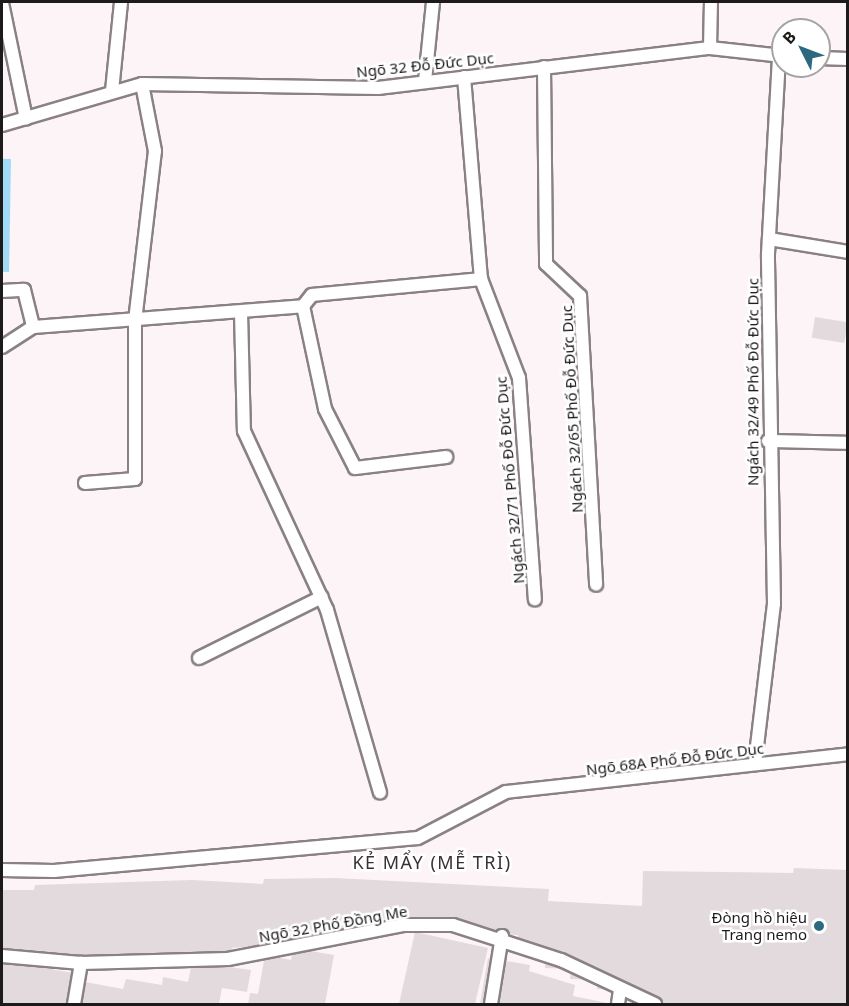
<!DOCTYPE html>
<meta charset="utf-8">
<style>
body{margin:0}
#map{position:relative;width:849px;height:1006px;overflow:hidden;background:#fdf4f7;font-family:"Noto Sans",sans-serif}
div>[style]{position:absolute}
.water>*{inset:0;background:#a2dbf7;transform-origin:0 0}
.building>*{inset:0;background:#e3dadd;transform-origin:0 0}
.roads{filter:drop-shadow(2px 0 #898183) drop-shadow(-2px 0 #898183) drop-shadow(0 2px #898183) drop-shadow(0 -2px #898183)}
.lane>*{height:12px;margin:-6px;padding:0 6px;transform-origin:6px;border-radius:6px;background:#fff}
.dots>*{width:16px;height:16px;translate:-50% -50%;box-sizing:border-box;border:3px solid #fff;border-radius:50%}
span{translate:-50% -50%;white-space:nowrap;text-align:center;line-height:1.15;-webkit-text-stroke:5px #fff;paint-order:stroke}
.street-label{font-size:15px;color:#1d1a1a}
.poi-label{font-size:15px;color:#1d1a1a}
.right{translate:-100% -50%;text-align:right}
.quarter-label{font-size:18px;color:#383133;letter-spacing:1.5px}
.frame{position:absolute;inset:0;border:3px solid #1d1a1a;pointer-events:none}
.north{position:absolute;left:771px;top:18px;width:60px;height:60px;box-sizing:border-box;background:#fff;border:2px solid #a5a3a3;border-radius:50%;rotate:312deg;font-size:16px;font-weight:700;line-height:24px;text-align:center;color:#1d1a1a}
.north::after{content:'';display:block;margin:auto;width:21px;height:27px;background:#2d6780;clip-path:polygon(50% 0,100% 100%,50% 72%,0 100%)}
</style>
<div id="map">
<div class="water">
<i style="left:11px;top:159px;width:113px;height:9px;rotate:91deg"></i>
</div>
<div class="building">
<i style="left:815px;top:317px;width:33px;height:21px;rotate:9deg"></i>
<i style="clip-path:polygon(794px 868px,848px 870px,848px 1004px,635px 1003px,636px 991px,597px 989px,597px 980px,570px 979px,571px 969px,545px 968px,545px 955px,517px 954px,518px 935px,428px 931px,429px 922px,356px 918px,355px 934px,306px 931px,306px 941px,232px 948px,231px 958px,2px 955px,2px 890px,34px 890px,35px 885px,192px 880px,263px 884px,264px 879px,335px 878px,549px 889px,548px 901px,642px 906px,643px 871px,793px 873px)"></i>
<i style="clip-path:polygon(415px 932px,488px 948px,475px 1004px,399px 1004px)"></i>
<i style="clip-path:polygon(293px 948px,334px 955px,325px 1004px,248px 1004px,250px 993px,258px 994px,265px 955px,291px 960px)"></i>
<i style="clip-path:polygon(488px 958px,530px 965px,529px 971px,575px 985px,573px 996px,612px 1004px,480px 1004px)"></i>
<i style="clip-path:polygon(2px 961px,74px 973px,68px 1004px,2px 1004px)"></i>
<i style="clip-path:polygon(192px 962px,251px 970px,247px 992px,222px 988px,219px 1004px,75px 1004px,80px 981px,123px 989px,126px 979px,162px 985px,163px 977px,188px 982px)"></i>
</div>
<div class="roads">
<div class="lane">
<i style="left:2px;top:3px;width:118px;rotate:78.3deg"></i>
<i style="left:710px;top:48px;width:46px;rotate:-88.8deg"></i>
<i style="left:819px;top:58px;width:29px;rotate:2deg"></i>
<i style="left:544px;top:67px;width:197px;rotate:89.4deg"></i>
<i style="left:546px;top:264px;width:47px;rotate:43.3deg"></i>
<i style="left:580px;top:296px;width:289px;rotate:86.8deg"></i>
<i style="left:464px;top:77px;width:203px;rotate:85.2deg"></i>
<i style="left:481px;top:279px;width:106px;rotate:69deg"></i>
<i style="left:519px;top:378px;width:222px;rotate:85.9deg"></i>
<i style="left:425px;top:81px;width:79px;rotate:-84.2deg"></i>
<i style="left:112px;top:91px;width:89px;rotate:-84.2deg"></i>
<i style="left:2px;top:125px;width:146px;rotate:-16.3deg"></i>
<i style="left:142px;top:84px;width:236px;rotate:1deg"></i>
<i style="left:378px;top:88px;width:334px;rotate:-6.9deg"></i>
<i style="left:710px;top:48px;width:73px;rotate:6.3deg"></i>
<i style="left:769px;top:239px;width:80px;rotate:9.3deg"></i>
<i style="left:2px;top:291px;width:22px;rotate:-3deg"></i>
<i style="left:24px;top:290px;width:38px;rotate:76deg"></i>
<i style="left:303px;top:306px;width:105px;rotate:77.9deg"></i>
<i style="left:325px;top:409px;width:66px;rotate:63deg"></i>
<i style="left:355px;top:468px;width:92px;rotate:-6.9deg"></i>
<i style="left:303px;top:306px;width:14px;rotate:-51deg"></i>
<i style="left:312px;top:295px;width:170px;rotate:-5.4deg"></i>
<i style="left:241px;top:312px;width:119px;rotate:88.6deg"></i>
<i style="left:244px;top:431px;width:197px;rotate:65.1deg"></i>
<i style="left:327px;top:610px;width:190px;rotate:73.8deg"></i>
<i style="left:2px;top:347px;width:37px;rotate:-33deg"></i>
<i style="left:33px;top:327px;width:271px;rotate:-4.4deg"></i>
<i style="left:768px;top:441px;width:80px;rotate:1.4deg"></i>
<i style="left:85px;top:483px;width:50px;rotate:-4.6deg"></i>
<i style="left:135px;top:479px;width:158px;rotate:-90deg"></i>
<i style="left:135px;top:321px;width:171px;rotate:-83.3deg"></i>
<i style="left:155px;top:151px;width:68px;rotate:-101deg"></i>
<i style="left:199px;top:658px;width:137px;rotate:-26.4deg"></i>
<i style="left:755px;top:763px;width:160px;rotate:-83.2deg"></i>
<i style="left:774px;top:604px;width:350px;rotate:-91deg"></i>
<i style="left:768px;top:254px;width:198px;rotate:-86.8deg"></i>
<i style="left:2px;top:870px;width:52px;rotate:1.1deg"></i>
<i style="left:54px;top:871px;width:365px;rotate:-5.2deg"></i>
<i style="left:418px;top:838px;width:99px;rotate:-27.6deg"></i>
<i style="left:506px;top:792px;width:344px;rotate:-6.3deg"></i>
<i style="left:2px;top:956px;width:79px;rotate:5.1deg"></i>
<i style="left:81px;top:963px;width:147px;rotate:-1.6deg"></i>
<i style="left:228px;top:959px;width:178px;rotate:-11deg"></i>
<i style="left:403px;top:925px;width:50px"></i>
<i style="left:453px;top:925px;width:114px;rotate:18deg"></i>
<i style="left:561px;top:960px;width:104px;rotate:25.1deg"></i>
<i style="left:74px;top:1004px;width:42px;rotate:-80.3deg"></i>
<i style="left:491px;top:1004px;width:69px;rotate:-80.8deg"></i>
<i style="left:618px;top:1004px;width:14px;rotate:-82deg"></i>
</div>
</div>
<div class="dots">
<i style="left:819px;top:926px;background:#2d6780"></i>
</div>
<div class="street-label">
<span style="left:425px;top:65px;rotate:-6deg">Ngõ 32 Đỗ Đức Dục</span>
<span style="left:753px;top:382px;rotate:-90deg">Ngách 32/49 Phố Đỗ Đức Dục</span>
<span style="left:572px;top:409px;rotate:-93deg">Ngách 32/65 Phố Đỗ Đức Dục</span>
<span style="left:510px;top:480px;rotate:-95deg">Ngách 32/71 Phố Đỗ Đức Dục</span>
<span style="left:675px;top:759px;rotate:-7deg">Ngõ 68A Phố Đỗ Đức Dục</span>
<span style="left:333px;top:924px;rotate:-10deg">Ngõ 32 Phố Đồng Me</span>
</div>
<div class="poi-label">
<span class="right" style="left:807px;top:926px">Đòng hồ hiệu<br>Trang nemo</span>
</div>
<div class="quarter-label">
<span style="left:432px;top:862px">KẺ MẨY (MỄ TRÌ)</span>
</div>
<div class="frame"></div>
<div class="north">B</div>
</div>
